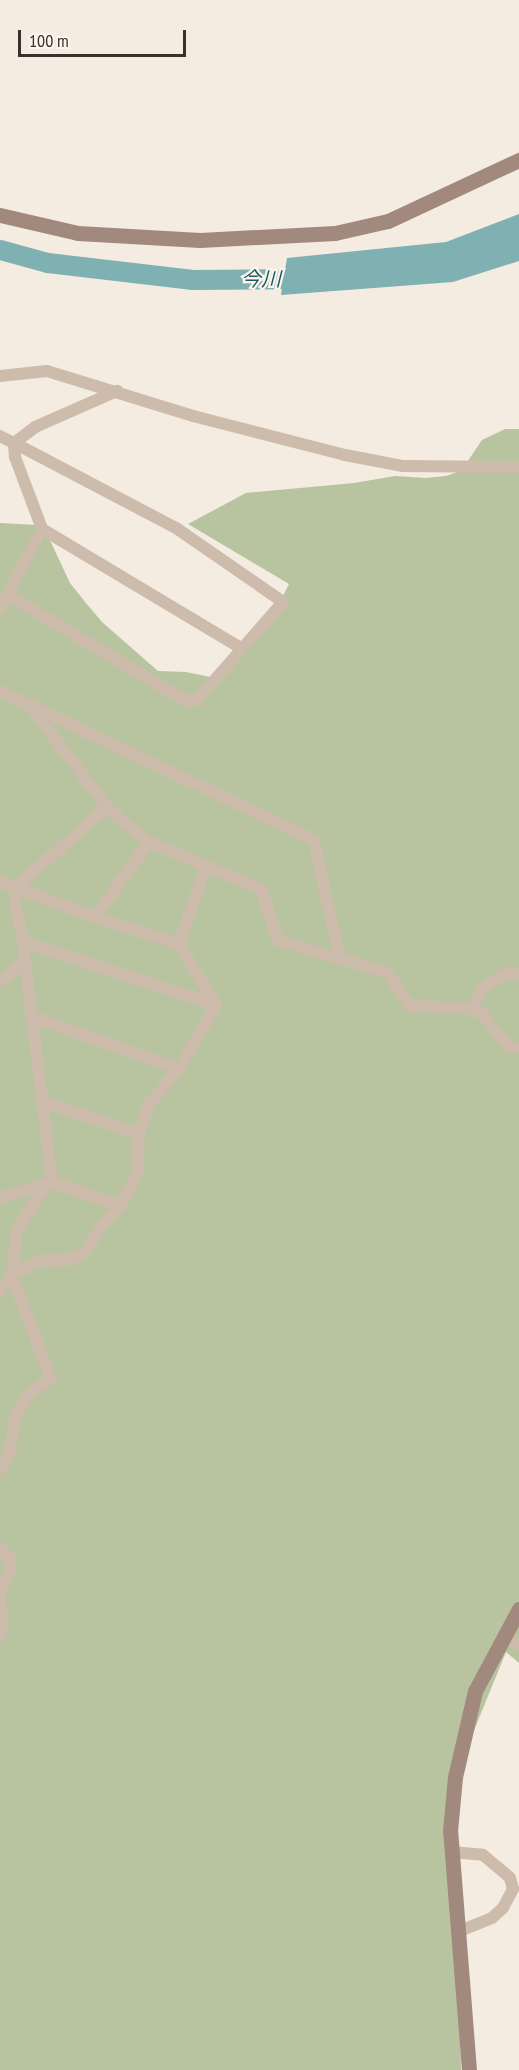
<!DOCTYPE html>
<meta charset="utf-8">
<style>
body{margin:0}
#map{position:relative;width:519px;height:2070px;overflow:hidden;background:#f4ebe1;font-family:"PT Sans Narrow","Noto Sans JP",sans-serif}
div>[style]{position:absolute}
.green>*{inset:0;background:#b8c4a0}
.water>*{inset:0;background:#7fb0b2}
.river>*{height:20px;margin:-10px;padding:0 10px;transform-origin:10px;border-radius:10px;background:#7fb0b2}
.street>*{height:12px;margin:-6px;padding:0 6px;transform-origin:6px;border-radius:6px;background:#cdbbac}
.secondary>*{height:15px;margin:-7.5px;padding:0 7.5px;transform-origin:7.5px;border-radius:7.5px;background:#a18a7d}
span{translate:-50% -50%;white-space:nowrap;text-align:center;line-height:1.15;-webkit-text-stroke:4.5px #fbf5ee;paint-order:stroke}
.water-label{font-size:20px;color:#1f5a5e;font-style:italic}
.scale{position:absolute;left:18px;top:30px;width:168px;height:27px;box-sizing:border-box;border:3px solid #3b302b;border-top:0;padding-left:8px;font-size:18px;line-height:21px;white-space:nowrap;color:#3b302b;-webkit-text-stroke:4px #fbf5ee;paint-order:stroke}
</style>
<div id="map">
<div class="green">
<i style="clip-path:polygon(505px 429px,519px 429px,519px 1663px,506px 1652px,455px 1777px,461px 2070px,0 2070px,0 523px,36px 525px,48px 536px,70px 583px,86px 603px,102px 622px,158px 671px,186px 672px,215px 678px,277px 608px,289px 584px,188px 524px,246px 493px,354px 483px,395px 476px,426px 478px,446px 476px,461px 471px,482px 440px)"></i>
</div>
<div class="water">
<i style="clip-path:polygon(519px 214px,519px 261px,453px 282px,281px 295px,287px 258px,446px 242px)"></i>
</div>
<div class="river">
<i style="left:0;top:250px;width:50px;rotate:15.2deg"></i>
<i style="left:48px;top:263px;width:146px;rotate:6.7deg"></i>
<i style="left:193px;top:280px;width:116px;rotate:-0.5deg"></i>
</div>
<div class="street">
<i style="left:0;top:376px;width:47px;rotate:-6.1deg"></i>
<i style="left:47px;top:371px;width:153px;rotate:17.1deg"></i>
<i style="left:193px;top:416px;width:157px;rotate:14.4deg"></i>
<i style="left:345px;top:455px;width:58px;rotate:10.9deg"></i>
<i style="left:402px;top:466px;width:117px;rotate:0.5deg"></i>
<i style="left:0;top:436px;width:16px;rotate:27deg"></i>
<i style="left:14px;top:443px;width:14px;rotate:86deg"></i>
<i style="left:15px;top:457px;width:77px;rotate:69.4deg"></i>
<i style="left:42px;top:529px;width:90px;rotate:117.7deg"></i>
<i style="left:42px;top:529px;width:232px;rotate:30.9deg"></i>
<i style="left:8px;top:595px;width:207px;rotate:30.8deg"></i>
<i style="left:186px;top:701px;width:12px;rotate:-9deg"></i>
<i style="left:198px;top:699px;width:129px;rotate:-48.8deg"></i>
<i style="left:283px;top:602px;width:130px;rotate:-145.3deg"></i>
<i style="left:176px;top:528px;width:183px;rotate:-152.3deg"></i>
<i style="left:14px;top:443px;width:26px;rotate:-37deg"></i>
<i style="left:35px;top:427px;width:90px;rotate:-23.7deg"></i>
<i style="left:0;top:691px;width:348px;rotate:25.4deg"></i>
<i style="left:314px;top:840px;width:122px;rotate:77.7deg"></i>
<i style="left:30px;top:706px;width:127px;rotate:52.7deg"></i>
<i style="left:107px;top:807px;width:25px;rotate:43deg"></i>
<i style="left:125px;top:824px;width:30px;rotate:37deg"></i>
<i style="left:149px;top:842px;width:121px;rotate:22.8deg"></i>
<i style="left:261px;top:889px;width:54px;rotate:71.6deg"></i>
<i style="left:278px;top:940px;width:115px;rotate:16.7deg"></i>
<i style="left:388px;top:973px;width:38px;rotate:57deg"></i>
<i style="left:409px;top:1005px;width:62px;rotate:3.7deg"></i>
<i style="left:471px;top:1009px;width:13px;rotate:23deg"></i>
<i style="left:483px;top:1014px;width:35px;rotate:53deg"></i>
<i style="left:504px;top:1042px;width:11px;rotate:34deg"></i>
<i style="left:513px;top:1048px;width:6px;rotate:-9deg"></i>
<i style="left:0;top:882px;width:101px;rotate:20.2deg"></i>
<i style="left:95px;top:917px;width:88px;rotate:17.8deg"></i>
<i style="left:179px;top:944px;width:71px;rotate:58.8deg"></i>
<i style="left:95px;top:917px;width:92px;rotate:-54.2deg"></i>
<i style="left:23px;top:942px;width:203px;rotate:18.1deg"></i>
<i style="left:179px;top:944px;width:83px;rotate:-70.9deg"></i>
<i style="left:0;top:981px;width:31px;rotate:-38deg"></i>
<i style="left:471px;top:1009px;width:23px;rotate:-61deg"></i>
<i style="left:482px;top:989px;width:29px;rotate:-34deg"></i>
<i style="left:506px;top:973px;width:13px"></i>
<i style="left:30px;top:1016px;width:158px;rotate:19.6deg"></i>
<i style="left:42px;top:1101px;width:102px;rotate:18.8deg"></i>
<i style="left:52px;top:1182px;width:242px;rotate:-96.9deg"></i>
<i style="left:23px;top:942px;width:41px;rotate:-101.3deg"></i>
<i style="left:15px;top:902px;width:15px;rotate:-86deg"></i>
<i style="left:16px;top:887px;width:121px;rotate:-41.3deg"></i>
<i style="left:0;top:1198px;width:54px;rotate:-17.1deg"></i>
<i style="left:52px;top:1182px;width:72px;rotate:19.4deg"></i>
<i style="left:120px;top:1206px;width:36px;rotate:-62deg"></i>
<i style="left:137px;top:1174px;width:40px;rotate:-87.1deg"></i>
<i style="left:139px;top:1134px;width:32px;rotate:-72deg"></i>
<i style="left:149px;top:1104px;width:46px;rotate:-49.4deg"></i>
<i style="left:179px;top:1069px;width:74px;rotate:-60deg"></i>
<i style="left:0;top:1291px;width:19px;rotate:-51deg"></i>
<i style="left:12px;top:1276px;width:29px;rotate:-31deg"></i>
<i style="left:37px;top:1261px;width:31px;rotate:-2deg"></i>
<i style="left:68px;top:1260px;width:19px;rotate:-25deg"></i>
<i style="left:85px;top:1252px;width:30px;rotate:-57deg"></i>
<i style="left:101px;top:1227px;width:28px;rotate:-48deg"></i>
<i style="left:0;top:1469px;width:20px;rotate:-60deg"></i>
<i style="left:10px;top:1452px;width:35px;rotate:-82deg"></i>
<i style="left:15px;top:1417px;width:28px;rotate:-58deg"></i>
<i style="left:30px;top:1393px;width:25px;rotate:-34deg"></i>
<i style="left:51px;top:1379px;width:110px;rotate:-110.7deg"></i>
<i style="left:12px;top:1276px;width:46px;rotate:-83.8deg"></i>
<i style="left:17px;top:1230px;width:43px;rotate:-57.4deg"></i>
<i style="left:40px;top:1194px;width:16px;rotate:-45deg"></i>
<i style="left:0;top:1548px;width:14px;rotate:45deg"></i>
<i style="left:10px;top:1558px;width:13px;rotate:90deg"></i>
<i style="left:10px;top:1571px;width:22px;rotate:117deg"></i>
<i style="left:0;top:1591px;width:39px;rotate:86deg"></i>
<i style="left:3px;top:1630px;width:7px;rotate:117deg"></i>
<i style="left:505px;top:1638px;width:16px;rotate:27deg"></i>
<i style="left:451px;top:1852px;width:32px;rotate:5deg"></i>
<i style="left:483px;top:1855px;width:35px;rotate:40deg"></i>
<i style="left:510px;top:1878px;width:11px;rotate:75deg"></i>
<i style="left:513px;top:1889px;width:21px;rotate:118deg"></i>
<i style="left:503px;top:1908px;width:15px;rotate:138deg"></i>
<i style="left:492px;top:1918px;width:37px;rotate:158deg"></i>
</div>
<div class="secondary">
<i style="left:0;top:215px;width:80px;rotate:13deg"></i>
<i style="left:78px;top:233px;width:122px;rotate:3.3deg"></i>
<i style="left:200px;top:240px;width:135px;rotate:-3deg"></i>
<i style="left:335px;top:233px;width:54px;rotate:-12.8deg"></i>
<i style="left:388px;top:221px;width:145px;rotate:-25deg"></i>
<i style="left:469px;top:2070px;width:240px;rotate:-94.5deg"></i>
<i style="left:450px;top:1831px;width:54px;rotate:-84.7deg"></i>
<i style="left:455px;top:1777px;width:88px;rotate:-76.9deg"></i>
<i style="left:475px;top:1691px;width:93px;rotate:-61.8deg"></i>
</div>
<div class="water-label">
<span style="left:261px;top:279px">今川</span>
</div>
<div class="scale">100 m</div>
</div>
